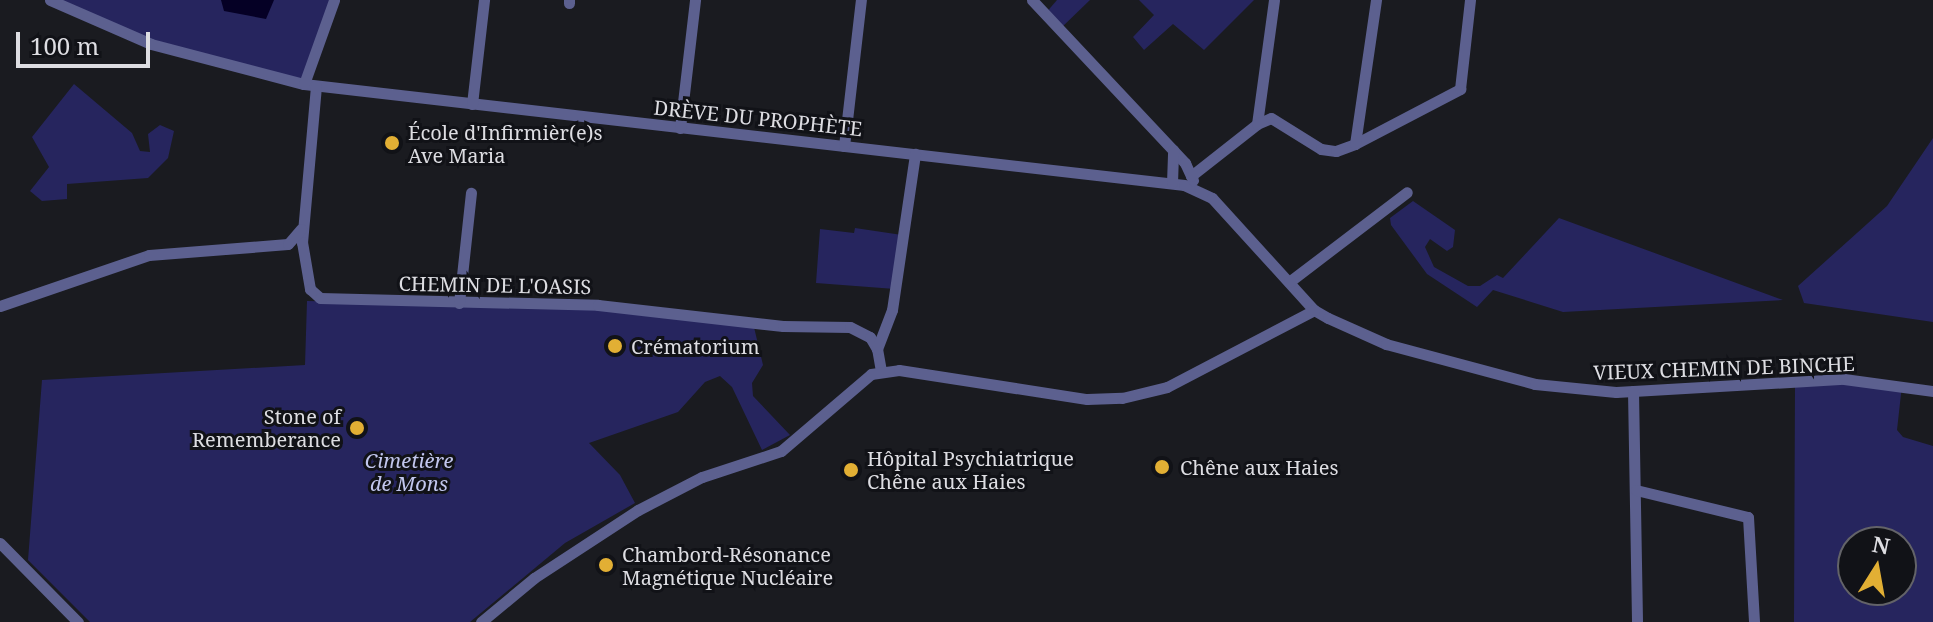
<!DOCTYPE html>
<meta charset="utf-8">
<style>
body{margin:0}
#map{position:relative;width:1933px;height:622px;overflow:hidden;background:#1a1b20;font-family:"Noto Serif",serif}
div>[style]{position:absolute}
.green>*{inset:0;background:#26255e}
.water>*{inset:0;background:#050025}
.minor>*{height:11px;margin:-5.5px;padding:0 5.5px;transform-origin:5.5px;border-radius:5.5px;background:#5c608f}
.dots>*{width:22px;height:22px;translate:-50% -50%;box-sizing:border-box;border:4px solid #111217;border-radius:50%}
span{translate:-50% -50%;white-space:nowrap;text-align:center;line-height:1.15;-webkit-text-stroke:6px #111217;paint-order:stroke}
.street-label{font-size:20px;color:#dddde2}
.poi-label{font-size:20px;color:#dddde2}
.left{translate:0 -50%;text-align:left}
.right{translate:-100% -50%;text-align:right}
.park-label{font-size:20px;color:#c2c7ee;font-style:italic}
.north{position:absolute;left:1837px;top:526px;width:80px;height:80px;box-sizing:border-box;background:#111217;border:2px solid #636368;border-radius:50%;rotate:11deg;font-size:22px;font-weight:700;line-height:32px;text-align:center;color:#dddde2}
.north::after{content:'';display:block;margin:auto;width:28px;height:36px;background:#e2af34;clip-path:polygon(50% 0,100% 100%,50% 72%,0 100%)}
.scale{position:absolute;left:16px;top:32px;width:134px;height:36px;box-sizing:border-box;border:4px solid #dddde2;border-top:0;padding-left:10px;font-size:24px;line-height:28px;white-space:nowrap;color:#dddde2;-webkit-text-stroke:6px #111217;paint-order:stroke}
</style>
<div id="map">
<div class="green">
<i style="clip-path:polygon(50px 0,334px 0,304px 84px,151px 44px)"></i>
<i style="clip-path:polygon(1057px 0,1090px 0,1060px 29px,1045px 14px)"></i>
<i style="clip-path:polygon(1139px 0,1254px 0,1204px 50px,1173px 24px,1144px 50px,1133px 37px,1154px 15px)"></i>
<i style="clip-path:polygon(74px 84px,132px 133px,140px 151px,150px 152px,148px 134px,160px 125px,174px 131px,168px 158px,148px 178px,67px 184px,67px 199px,42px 201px,30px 191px,49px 167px,32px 137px)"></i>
<i style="clip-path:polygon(1933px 138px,1933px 322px,1804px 303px,1798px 286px,1887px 206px)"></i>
<i style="clip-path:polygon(1413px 201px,1455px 230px,1453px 247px,1447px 251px,1430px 239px,1425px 247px,1434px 267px,1468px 286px,1480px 286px,1497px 275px,1503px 278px,1559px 218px,1783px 300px,1563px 312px,1493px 290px,1477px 307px,1427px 274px,1391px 225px,1390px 218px)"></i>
<i style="clip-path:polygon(855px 228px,902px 235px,895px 289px,816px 283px,820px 229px,854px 233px)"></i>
<i style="clip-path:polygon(307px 301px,536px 305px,753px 323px,763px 365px,752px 383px,753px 396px,790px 435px,762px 450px,732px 387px,720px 376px,705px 382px,678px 412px,589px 443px,620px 475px,635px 503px,565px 543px,470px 622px,90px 622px,28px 560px,42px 380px,305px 365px)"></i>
<i style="clip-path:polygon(evenodd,1814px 379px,1902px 385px,1897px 430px,1903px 437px,1933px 446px,1933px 622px,1794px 622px,1795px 384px,1814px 379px,1853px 542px,1901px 542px,1901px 590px,1853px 590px,1853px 542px)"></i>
</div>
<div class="water">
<i style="clip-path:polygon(221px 0,274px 0,266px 19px,224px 11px)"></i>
</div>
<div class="minor">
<i style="left:50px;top:0;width:110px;rotate:23.5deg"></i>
<i style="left:151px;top:44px;width:158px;rotate:14.7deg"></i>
<i style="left:304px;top:84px;width:886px;rotate:6.55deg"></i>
<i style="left:1184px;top:185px;width:31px;rotate:25deg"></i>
<i style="left:1212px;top:198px;width:151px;rotate:47.7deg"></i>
<i style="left:1314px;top:310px;width:16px;rotate:30deg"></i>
<i style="left:1328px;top:318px;width:64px;rotate:24.1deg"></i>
<i style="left:1386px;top:344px;width:154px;rotate:15deg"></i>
<i style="left:1535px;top:384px;width:81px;rotate:5.6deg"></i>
<i style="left:1616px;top:392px;width:228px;rotate:-3.3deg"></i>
<i style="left:1844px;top:379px;width:90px;rotate:7.7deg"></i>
<i style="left:1032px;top:0;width:224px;rotate:46.8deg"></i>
<i style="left:1185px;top:163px;width:19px;rotate:65deg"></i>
<i style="left:569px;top:3px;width:3px;rotate:-90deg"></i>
<i style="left:304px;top:84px;width:89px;rotate:-70.3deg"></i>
<i style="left:316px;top:86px;width:157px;rotate:95.1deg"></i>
<i style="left:302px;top:242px;width:48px;rotate:80.3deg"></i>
<i style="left:310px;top:289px;width:13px;rotate:42deg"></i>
<i style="left:320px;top:298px;width:278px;rotate:1.4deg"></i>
<i style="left:598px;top:305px;width:186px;rotate:6.5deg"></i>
<i style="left:783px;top:326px;width:67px;rotate:0.9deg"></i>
<i style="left:850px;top:327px;width:22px;rotate:27deg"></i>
<i style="left:870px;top:337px;width:14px;rotate:60deg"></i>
<i style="left:472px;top:104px;width:105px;rotate:-83.4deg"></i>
<i style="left:1257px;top:124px;width:125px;rotate:-82.2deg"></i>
<i style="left:680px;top:128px;width:129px;rotate:-83.3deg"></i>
<i style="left:1355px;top:144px;width:119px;rotate:-27.6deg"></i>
<i style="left:1460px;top:89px;width:90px;rotate:-83.6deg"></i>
<i style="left:844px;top:146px;width:147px;rotate:-83.4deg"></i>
<i style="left:1191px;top:176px;width:84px;rotate:-38.2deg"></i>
<i style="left:1257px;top:124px;width:15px;rotate:-23deg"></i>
<i style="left:1271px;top:118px;width:59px;rotate:31.8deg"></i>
<i style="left:1321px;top:149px;width:15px;rotate:8deg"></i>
<i style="left:1336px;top:151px;width:20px;rotate:-20deg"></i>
<i style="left:1355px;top:144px;width:146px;rotate:-81.7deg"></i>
<i style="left:1172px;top:183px;width:33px;rotate:-88deg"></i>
<i style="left:1289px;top:282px;width:148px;rotate:-37.3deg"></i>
<i style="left:459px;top:303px;width:111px;rotate:-83.8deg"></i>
<i style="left:0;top:306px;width:157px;rotate:-18.9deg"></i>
<i style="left:149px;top:255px;width:139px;rotate:-4.5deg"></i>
<i style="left:288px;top:244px;width:20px;rotate:-49deg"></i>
<i style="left:881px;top:371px;width:22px;rotate:-100deg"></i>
<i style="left:877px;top:349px;width:42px;rotate:-69deg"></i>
<i style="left:892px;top:310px;width:158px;rotate:-81.6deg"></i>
<i style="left:1633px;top:391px;width:231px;rotate:89deg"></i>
<i style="left:1636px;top:490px;width:115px;rotate:13.6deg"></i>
<i style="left:1748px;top:517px;width:105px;rotate:86.7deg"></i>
<i style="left:0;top:543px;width:111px;rotate:45.4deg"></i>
<i style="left:481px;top:622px;width:69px;rotate:-39.7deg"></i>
<i style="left:534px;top:578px;width:124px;rotate:-33.2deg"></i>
<i style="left:638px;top:510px;width:72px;rotate:-27.3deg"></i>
<i style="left:702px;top:477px;width:83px;rotate:-18.2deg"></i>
<i style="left:781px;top:451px;width:118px;rotate:-40.5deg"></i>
<i style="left:871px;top:374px;width:28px;rotate:-8deg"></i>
<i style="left:899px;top:370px;width:190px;rotate:8.8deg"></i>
<i style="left:1087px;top:399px;width:35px;rotate:-2deg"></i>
<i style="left:1122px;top:398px;width:46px;rotate:-13.7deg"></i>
<i style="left:1167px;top:387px;width:166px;rotate:-27.6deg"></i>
</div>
<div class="dots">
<i style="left:392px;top:143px;background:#e2af34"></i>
<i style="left:615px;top:346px;background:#e2af34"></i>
<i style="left:357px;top:428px;background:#e2af34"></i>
<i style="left:1162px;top:467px;background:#e2af34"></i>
<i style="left:851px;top:470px;background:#e2af34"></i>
<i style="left:606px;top:565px;background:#e2af34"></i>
</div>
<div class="street-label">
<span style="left:758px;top:118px;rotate:6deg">DRÈVE DU PROPHÈTE</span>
<span style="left:495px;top:285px;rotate:1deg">CHEMIN DE L'OASIS</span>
<span style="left:1724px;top:368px;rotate:-2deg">VIEUX CHEMIN DE BINCHE</span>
</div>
<div class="poi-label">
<span class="left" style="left:408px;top:144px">École d'Infirmièr(e)s<br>Ave Maria</span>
<span class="left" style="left:631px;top:346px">Crématorium</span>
<span class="right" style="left:341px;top:428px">Stone of<br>Rememberance</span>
<span class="left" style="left:867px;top:470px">Hôpital Psychiatrique<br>Chêne aux Haies</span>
<span class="left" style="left:1180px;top:467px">Chêne aux Haies</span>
<span class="left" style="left:622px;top:566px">Chambord-Résonance<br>Magnétique Nucléaire</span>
</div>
<div class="park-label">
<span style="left:409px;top:472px">Cimetière<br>de Mons</span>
</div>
<div class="north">N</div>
<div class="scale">100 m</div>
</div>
